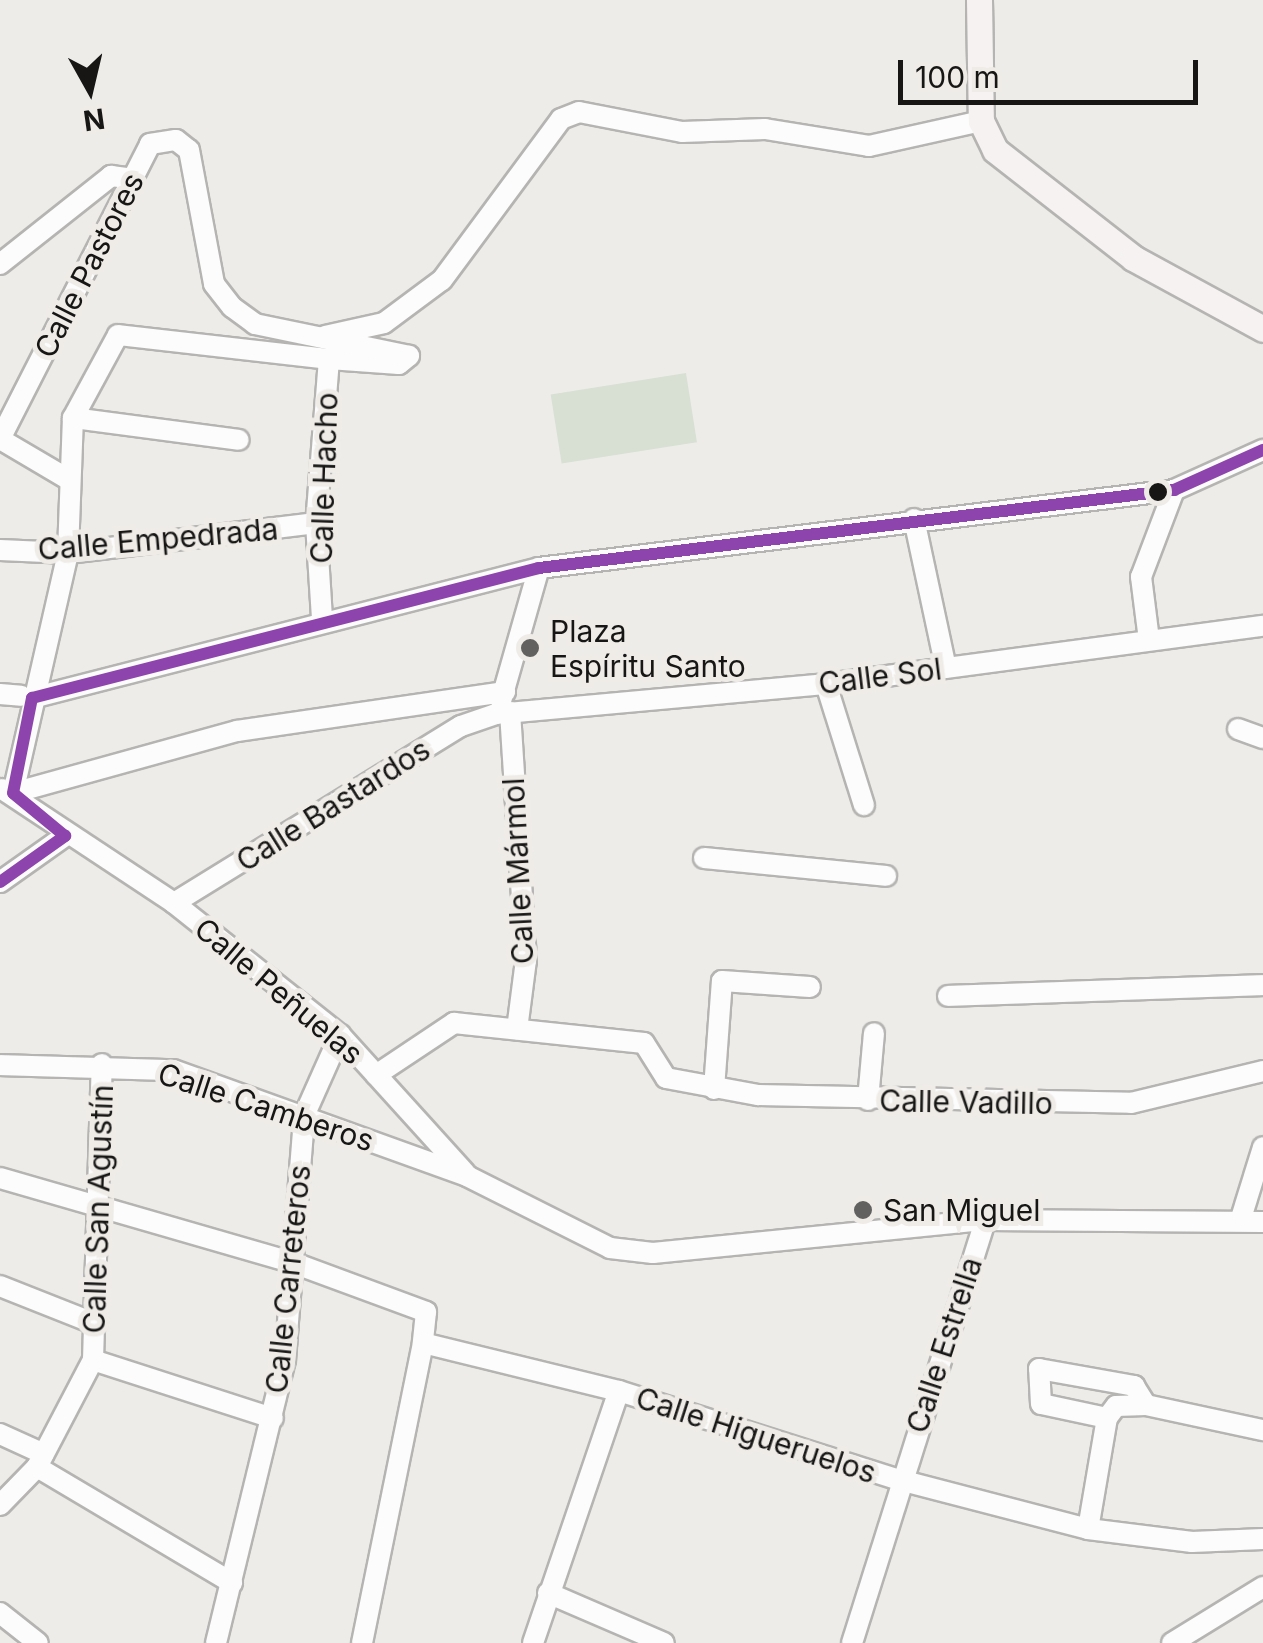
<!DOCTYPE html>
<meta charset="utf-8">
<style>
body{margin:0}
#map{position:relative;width:1263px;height:1643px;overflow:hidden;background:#eeece9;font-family:Inter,sans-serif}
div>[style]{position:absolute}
.green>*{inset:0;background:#d7e0d2;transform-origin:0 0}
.roads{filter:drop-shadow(2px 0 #b5b4b2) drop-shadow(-2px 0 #b5b4b2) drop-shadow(0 2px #b5b4b2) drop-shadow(0 -2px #b5b4b2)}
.minor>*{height:20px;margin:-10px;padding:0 10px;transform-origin:10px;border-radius:10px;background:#fcfcfc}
.major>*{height:25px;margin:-12.5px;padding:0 12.5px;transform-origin:12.5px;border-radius:12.5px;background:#f6f2f2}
.bus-1>*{height:12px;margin:-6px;padding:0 6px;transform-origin:6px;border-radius:6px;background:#8e44ad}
.dots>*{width:28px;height:28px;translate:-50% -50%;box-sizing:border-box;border:5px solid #efece8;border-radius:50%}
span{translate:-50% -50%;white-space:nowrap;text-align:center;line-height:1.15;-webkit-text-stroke:10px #efece8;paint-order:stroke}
.street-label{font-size:30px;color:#171615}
.poi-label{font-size:30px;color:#171615}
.left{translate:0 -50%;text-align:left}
.north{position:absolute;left:40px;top:40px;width:100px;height:100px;-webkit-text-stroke:8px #efece8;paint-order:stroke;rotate:172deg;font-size:28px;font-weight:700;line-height:40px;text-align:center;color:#171615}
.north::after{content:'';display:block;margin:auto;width:35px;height:45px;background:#171615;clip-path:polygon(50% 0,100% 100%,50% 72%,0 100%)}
.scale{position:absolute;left:898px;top:60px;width:300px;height:45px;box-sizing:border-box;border:5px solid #171615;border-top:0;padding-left:12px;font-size:30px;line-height:35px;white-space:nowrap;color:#171615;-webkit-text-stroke:8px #efece8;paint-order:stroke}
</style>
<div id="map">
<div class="green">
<i style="left:686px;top:373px;width:70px;height:137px;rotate:81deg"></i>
</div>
<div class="roads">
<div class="minor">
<i style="left:0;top:264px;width:142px;rotate:-38.4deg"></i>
<i style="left:111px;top:176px;width:23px;rotate:7deg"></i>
<i style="left:325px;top:336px;width:60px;rotate:-12.4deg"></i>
<i style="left:384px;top:323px;width:72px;rotate:-36.6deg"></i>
<i style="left:442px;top:280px;width:200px;rotate:-53.5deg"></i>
<i style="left:561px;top:119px;width:19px;rotate:-21deg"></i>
<i style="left:579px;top:112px;width:105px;rotate:11deg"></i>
<i style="left:682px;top:132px;width:83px;rotate:-2.1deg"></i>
<i style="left:765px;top:129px;width:105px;rotate:9.3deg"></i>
<i style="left:869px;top:146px;width:115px;rotate:-12.6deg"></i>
<i style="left:329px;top:359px;width:70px;rotate:4.1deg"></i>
<i style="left:399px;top:364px;width:13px;rotate:-39deg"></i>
<i style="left:73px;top:418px;width:167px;rotate:7.5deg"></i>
<i style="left:0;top:439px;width:331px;rotate:-63deg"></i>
<i style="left:150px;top:144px;width:26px;rotate:-9deg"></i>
<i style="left:176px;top:140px;width:16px;rotate:38deg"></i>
<i style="left:189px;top:150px;width:136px;rotate:79.4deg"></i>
<i style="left:214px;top:284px;width:29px;rotate:52deg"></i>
<i style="left:232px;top:307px;width:29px;rotate:36deg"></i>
<i style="left:255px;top:324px;width:157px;rotate:11.7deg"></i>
<i style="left:0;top:439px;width:79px;rotate:30.5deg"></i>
<i style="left:914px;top:519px;width:152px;rotate:77.9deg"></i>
<i style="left:0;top:550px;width:68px;rotate:2.5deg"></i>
<i style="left:68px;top:553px;width:250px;rotate:-6.9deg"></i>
<i style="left:1149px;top:640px;width:64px;rotate:-97.2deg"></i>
<i style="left:1141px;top:577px;width:93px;rotate:-69.2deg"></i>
<i style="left:826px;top:684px;width:127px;rotate:72.6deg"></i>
<i style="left:0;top:694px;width:21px;rotate:5deg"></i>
<i style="left:32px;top:698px;width:523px;rotate:-14.38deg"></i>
<i style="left:539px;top:568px;width:640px;rotate:-7deg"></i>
<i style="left:1174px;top:490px;width:98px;rotate:-24.2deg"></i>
<i style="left:501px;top:701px;width:138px;rotate:-74.1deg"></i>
<i style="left:510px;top:712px;width:249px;rotate:86.3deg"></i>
<i style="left:526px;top:960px;width:70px;rotate:97.4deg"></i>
<i style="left:1238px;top:729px;width:27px;rotate:20deg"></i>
<i style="left:2px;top:789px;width:206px;rotate:33.5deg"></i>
<i style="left:174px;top:903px;width:212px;rotate:38.5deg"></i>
<i style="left:340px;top:1035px;width:186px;rotate:47.8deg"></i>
<i style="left:13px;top:793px;width:246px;rotate:-77.1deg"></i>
<i style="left:68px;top:553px;width:135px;rotate:-87.9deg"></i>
<i style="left:73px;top:418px;width:94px;rotate:-61.5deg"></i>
<i style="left:118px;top:335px;width:212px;rotate:6.5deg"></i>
<i style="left:329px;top:359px;width:165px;rotate:94.5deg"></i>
<i style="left:316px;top:523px;width:95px;rotate:86.4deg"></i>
<i style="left:13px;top:793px;width:232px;rotate:-15.5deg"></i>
<i style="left:237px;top:731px;width:271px;rotate:-8.3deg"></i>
<i style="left:704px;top:858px;width:183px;rotate:5.6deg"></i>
<i style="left:0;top:882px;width:80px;rotate:-35.3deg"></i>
<i style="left:174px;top:903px;width:337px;rotate:-31.7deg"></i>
<i style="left:461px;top:726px;width:37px;rotate:-19deg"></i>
<i style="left:496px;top:714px;width:331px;rotate:-5.2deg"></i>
<i style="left:826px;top:684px;width:441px;rotate:-7.6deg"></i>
<i style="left:948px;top:996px;width:315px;rotate:-2deg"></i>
<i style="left:0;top:1065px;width:173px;rotate:1.7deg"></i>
<i style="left:173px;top:1070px;width:313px;rotate:19.8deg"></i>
<i style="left:467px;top:1176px;width:160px;rotate:26.7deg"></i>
<i style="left:610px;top:1248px;width:43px;rotate:6.6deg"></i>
<i style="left:653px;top:1253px;width:334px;rotate:-5.7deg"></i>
<i style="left:985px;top:1220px;width:278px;rotate:0.4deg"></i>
<i style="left:376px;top:1075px;width:94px;rotate:-33.7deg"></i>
<i style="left:454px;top:1023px;width:191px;rotate:6deg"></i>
<i style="left:644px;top:1043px;width:41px;rotate:57.8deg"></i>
<i style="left:666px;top:1078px;width:94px;rotate:10.5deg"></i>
<i style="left:758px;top:1095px;width:373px;rotate:1.2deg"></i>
<i style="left:1131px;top:1103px;width:136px;rotate:-13.6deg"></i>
<i style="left:714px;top:1089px;width:108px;rotate:-85.8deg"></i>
<i style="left:722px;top:981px;width:88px;rotate:3.9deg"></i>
<i style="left:868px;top:1100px;width:67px;rotate:-84.9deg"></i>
<i style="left:0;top:1178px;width:303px;rotate:16.1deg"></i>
<i style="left:291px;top:1262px;width:144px;rotate:20.3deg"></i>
<i style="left:426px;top:1312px;width:31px;rotate:96deg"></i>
<i style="left:423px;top:1343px;width:202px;rotate:13.8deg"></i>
<i style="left:619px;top:1391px;width:295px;rotate:17.6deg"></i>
<i style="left:900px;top:1480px;width:194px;rotate:14.6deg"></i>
<i style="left:1088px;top:1529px;width:105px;rotate:7.1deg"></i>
<i style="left:1192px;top:1542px;width:71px;rotate:-2.4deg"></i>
<i style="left:1242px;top:1215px;width:71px;rotate:-72.8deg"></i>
<i style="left:0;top:1286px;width:103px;rotate:21.6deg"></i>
<i style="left:93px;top:1360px;width:189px;rotate:17.9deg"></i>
<i style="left:1107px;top:1418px;width:67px;rotate:-168deg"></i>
<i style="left:1041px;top:1404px;width:35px;rotate:-93deg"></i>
<i style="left:1039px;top:1369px;width:97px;rotate:10.1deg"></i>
<i style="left:1134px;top:1386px;width:22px;rotate:58deg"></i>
<i style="left:1146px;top:1405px;width:120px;rotate:12.1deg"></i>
<i style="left:0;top:1434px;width:48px;rotate:24.4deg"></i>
<i style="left:37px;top:1467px;width:227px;rotate:30.7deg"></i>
<i style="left:0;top:1505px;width:53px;rotate:-45.8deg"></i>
<i style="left:37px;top:1467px;width:121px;rotate:-62.4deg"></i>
<i style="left:93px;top:1360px;width:296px;rotate:-88.3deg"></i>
<i style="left:1088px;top:1529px;width:113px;rotate:-80.3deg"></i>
<i style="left:1107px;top:1418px;width:15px;rotate:-53deg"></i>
<i style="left:1116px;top:1406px;width:30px;rotate:-2deg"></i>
<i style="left:548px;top:1593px;width:126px;rotate:23.3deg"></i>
<i style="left:0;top:1613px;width:48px;rotate:38.3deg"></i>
<i style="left:216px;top:1643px;width:291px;rotate:-76.3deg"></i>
<i style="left:285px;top:1360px;width:245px;rotate:-85.5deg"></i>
<i style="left:304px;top:1116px;width:89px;rotate:-66deg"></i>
<i style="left:362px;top:1643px;width:306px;rotate:-78.5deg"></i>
<i style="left:533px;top:1643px;width:266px;rotate:-71.2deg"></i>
<i style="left:852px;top:1643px;width:443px;rotate:-72.5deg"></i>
<i style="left:1172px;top:1643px;width:107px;rotate:-31.6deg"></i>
</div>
<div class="major">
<i style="left:979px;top:0;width:121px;rotate:89.1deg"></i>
<i style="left:981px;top:121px;width:32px;rotate:64deg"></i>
<i style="left:995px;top:150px;width:175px;rotate:38deg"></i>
<i style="left:1133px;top:258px;width:148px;rotate:28.6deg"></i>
</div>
</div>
<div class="bus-1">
<i style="left:0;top:882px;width:80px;rotate:-35.3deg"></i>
<i style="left:65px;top:836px;width:67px;rotate:-140.4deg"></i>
<i style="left:13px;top:793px;width:97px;rotate:-78.7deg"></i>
<i style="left:32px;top:698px;width:523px;rotate:-14.38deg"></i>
<i style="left:539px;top:568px;width:640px;rotate:-7deg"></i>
<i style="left:1174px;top:490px;width:98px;rotate:-24.2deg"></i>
</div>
<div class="dots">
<i style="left:1158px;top:492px;background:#171615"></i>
<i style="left:530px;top:648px;background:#62615f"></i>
<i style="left:863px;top:1210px;background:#62615f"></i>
</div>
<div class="street-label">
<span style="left:89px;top:265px;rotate:-63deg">Calle Pastores</span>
<span style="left:324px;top:478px;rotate:-88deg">Calle Hacho</span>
<span style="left:158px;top:539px;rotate:-5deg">Calle Empedrada</span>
<span style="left:880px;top:676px;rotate:-7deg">Calle Sol</span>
<span style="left:333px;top:805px;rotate:-32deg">Calle Bastardos</span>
<span style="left:518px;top:871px;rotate:-93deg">Calle Mármol</span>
<span style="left:279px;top:991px;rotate:40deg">Calle Peñuelas</span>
<span style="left:966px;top:1102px;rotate:1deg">Calle Vadillo</span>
<span style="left:266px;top:1107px;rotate:18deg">Calle Camberos</span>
<span style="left:98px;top:1209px;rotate:-88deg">Calle San Agustín</span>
<span style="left:288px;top:1279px;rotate:-84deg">Calle Carreteros</span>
<span style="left:944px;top:1345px;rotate:-72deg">Calle Estrella</span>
<span style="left:756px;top:1435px;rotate:18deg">Calle Higueruelos</span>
</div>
<div class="poi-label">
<span class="left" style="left:550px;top:648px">Plaza<br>Espíritu Santo</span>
<span class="left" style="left:883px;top:1210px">San Miguel</span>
</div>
<div class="north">N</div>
<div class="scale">100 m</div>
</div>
